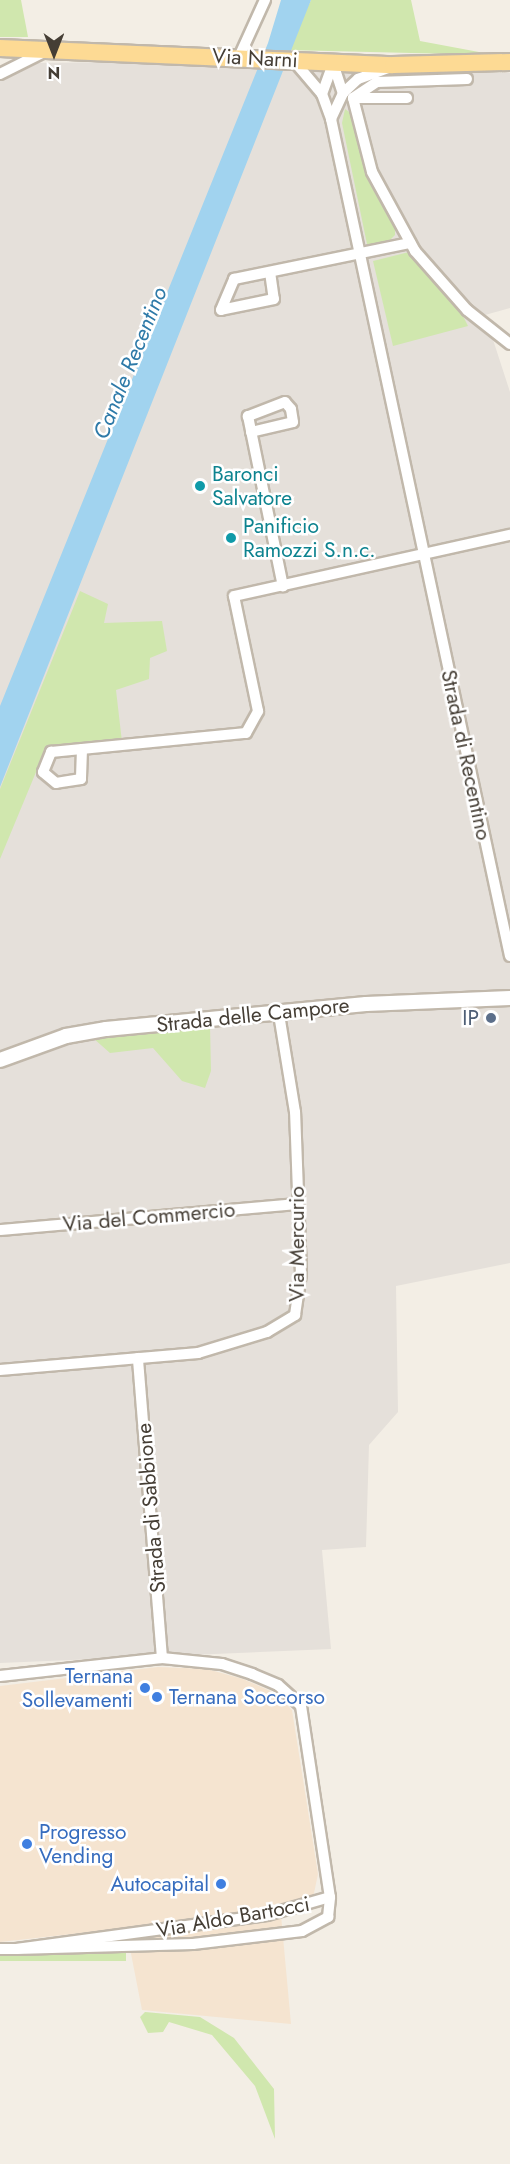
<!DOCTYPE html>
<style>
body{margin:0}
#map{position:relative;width:510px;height:2164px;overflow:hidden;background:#f3eee5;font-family:Jost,sans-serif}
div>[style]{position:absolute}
.commercial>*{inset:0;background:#f5e4d0}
.industrial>*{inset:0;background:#e5e0da}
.green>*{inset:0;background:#d0e7ae;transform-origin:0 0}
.water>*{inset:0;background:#a1d3ef}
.roads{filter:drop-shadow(2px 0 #c1b8ab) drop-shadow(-2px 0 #c1b8ab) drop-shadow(0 2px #c1b8ab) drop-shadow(0 -2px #c1b8ab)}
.minor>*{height:10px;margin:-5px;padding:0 5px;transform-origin:5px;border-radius:5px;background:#fff}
.tertiary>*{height:14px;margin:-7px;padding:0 7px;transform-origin:7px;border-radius:7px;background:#fff}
.primary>*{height:16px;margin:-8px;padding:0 8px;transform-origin:8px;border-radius:8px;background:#fdda94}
.dots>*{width:16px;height:16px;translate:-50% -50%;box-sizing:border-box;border:3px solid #fff;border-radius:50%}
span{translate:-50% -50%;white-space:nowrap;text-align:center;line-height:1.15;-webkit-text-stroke:5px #fff;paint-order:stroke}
.street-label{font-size:21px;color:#453e35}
.culture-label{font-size:21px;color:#0d838f}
.left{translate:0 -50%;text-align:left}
.service-label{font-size:21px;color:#4e5e75}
.right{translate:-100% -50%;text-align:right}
.shop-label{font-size:21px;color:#366cbe}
.water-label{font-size:22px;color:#2e7aa8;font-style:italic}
.north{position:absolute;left:24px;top:24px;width:60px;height:60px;-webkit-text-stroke:4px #fff;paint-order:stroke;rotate:180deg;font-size:16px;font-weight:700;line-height:24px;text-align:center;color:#453e35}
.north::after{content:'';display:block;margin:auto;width:21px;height:27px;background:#453e35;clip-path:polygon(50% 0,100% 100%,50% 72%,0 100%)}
</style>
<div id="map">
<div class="commercial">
<i style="clip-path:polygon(158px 1667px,207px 1669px,243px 1679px,275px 1693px,292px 1710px,318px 1874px,313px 1898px,280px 1904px,291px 2024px,142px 2010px,126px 1928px,0 1942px,0 1686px)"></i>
</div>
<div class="industrial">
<i style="clip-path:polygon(129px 62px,510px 73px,510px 308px,485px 315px,510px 392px,510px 1263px,396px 1286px,398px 1412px,369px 1445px,366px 1547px,322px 1550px,331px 1649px,0 1663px,0 79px,31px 63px)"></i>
</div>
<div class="green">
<i style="clip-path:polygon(0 0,21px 0,28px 37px,0 37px)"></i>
<i style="clip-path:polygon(311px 0,411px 0,420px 41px,495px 55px,287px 50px)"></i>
<i style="clip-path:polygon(345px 109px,352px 114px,395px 228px,395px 235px,384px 246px,367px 244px,342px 123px)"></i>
<i style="clip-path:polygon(409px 252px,460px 310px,468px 326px,393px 346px,373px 261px)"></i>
<i style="clip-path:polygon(80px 591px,108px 604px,104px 623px,162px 621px,167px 651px,150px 658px,149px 679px,116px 690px,122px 742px,46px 748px,0 859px,0 789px)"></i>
<i style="clip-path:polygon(210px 1025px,211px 1071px,205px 1088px,182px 1081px,153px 1048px,110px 1053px,93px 1038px)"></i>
<i style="left:126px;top:1949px;width:12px;height:126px;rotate:90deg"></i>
<i style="clip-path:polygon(145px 2012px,200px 2017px,234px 2038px,274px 2089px,275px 2139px,255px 2086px,212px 2035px,169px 2022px,163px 2032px,148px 2033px,140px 2017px)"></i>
</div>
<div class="water">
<i style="clip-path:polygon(281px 0,311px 0,0 787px,0 706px,268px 43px)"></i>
</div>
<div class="roads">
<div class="minor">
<i style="left:239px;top:57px;width:63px;rotate:-65.5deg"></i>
<i style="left:294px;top:61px;width:43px;rotate:49.7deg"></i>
<i style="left:322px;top:94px;width:27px;rotate:70deg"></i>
<i style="left:331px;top:119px;width:856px;rotate:77.93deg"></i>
<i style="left:0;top:74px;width:47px;rotate:-26.6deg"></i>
<i style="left:322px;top:94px;width:33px;rotate:-70deg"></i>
<i style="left:333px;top:63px;width:32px;rotate:72deg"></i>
<i style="left:353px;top:98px;width:29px;rotate:-34deg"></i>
<i style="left:377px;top:82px;width:90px;rotate:-1.9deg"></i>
<i style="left:407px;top:98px;width:54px;rotate:180deg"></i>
<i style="left:353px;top:98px;width:76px;rotate:75.6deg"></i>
<i style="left:372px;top:172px;width:90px;rotate:61.4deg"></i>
<i style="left:415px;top:251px;width:79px;rotate:48.6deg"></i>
<i style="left:467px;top:310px;width:55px;rotate:38.3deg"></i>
<i style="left:331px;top:119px;width:29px;rotate:-65deg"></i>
<i style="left:343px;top:93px;width:21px;rotate:-43deg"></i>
<i style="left:358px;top:79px;width:32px;rotate:-20deg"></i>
<i style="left:270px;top:272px;width:27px;rotate:82deg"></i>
<i style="left:274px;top:299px;width:54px;rotate:168.3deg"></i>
<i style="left:221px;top:310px;width:34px;rotate:-67deg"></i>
<i style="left:234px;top:279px;width:180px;rotate:-11.6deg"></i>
<i style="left:251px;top:432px;width:43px;rotate:-13.4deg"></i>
<i style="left:293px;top:422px;width:13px;rotate:-99deg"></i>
<i style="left:291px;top:409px;width:9px;rotate:-131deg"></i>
<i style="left:285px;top:402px;width:40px;rotate:159deg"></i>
<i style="left:248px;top:416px;width:174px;rotate:78.4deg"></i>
<i style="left:82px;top:749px;width:30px;rotate:92deg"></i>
<i style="left:81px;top:779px;width:25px;rotate:171deg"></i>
<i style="left:56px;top:783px;width:17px;rotate:-140deg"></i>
<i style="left:43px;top:772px;width:22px;rotate:-68deg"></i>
<i style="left:51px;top:752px;width:196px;rotate:-5.6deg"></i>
<i style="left:246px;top:733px;width:25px;rotate:-61deg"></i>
<i style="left:258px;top:711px;width:117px;rotate:-101.8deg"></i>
<i style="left:234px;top:596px;width:283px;rotate:-12.5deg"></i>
<i style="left:0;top:1230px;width:299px;rotate:-5deg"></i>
<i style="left:0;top:1370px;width:199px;rotate:-4.9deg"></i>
<i style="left:198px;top:1353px;width:72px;rotate:-16.9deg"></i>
<i style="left:267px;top:1332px;width:33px;rotate:-31deg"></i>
<i style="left:295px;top:1315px;width:41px;rotate:-81.7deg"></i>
<i style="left:301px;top:1274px;width:162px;rotate:-92.1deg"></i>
<i style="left:295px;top:1112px;width:99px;rotate:-99.3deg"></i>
<i style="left:162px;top:1658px;width:60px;rotate:5.7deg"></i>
<i style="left:222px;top:1664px;width:32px;rotate:18deg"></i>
<i style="left:252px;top:1674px;width:28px;rotate:23deg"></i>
<i style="left:278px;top:1685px;width:31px;rotate:42deg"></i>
<i style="left:301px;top:1706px;width:193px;rotate:81.4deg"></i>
<i style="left:0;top:1676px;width:163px;rotate:-6.3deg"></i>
<i style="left:162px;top:1658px;width:301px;rotate:-94.6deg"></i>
<i style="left:0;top:1949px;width:16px"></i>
<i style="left:16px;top:1949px;width:177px;rotate:-1.6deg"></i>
<i style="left:193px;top:1944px;width:110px;rotate:-6.8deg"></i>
<i style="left:302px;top:1931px;width:30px;rotate:-28deg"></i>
<i style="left:328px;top:1917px;width:20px;rotate:-84deg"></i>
<i style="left:330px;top:1897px;width:66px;rotate:164.1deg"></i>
<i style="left:267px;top:1915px;width:253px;rotate:172.3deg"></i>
</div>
<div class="tertiary">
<i style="left:0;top:1060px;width:70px;rotate:-20deg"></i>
<i style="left:66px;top:1036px;width:41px;rotate:-9.9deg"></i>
<i style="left:106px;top:1029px;width:261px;rotate:-5.5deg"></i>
<i style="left:366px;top:1004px;width:144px;rotate:-2.4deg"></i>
</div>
<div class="primary">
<i style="left:0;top:48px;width:393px;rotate:2.5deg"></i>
<i style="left:393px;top:65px;width:117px;rotate:-1.5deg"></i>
</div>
</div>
<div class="dots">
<i style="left:200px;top:486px;background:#0f9aa8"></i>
<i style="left:231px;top:538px;background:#0f9aa8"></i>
<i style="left:491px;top:1018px;background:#5c6f8a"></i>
<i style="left:145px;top:1688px;background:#3f7fe0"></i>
<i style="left:157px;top:1697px;background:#3f7fe0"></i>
<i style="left:27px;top:1844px;background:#3f7fe0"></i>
<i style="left:221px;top:1884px;background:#3f7fe0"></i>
</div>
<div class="street-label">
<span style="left:255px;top:58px;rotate:3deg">Via Narni</span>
<span style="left:466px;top:755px;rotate:78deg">Strada di Recentino</span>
<span style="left:253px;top:1015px;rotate:-6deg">Strada delle Campore</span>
<span style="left:149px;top:1217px;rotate:-5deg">Via del Commercio</span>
<span style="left:297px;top:1244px;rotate:-90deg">Via Mercurio</span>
<span style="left:151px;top:1508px;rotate:-95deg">Strada di Sabbione</span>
<span style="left:233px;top:1917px;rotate:-10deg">Via Aldo Bartocci</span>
</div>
<div class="culture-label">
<span class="left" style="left:212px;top:486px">Baronci<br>Salvatore</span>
<span class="left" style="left:243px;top:538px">Panificio<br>Ramozzi S.n.c.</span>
</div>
<div class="service-label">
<span class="right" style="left:479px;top:1018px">IP</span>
</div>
<div class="shop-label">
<span class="right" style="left:133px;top:1688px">Ternana<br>Sollevamenti</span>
<span class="left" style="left:169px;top:1697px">Ternana Soccorso</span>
<span class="left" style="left:39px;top:1844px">Progresso<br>Vending</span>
<span class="right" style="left:209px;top:1884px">Autocapital</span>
</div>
<div class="water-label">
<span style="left:130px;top:363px;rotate:-68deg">Canale Recentino</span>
</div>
<div class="north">N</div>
</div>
